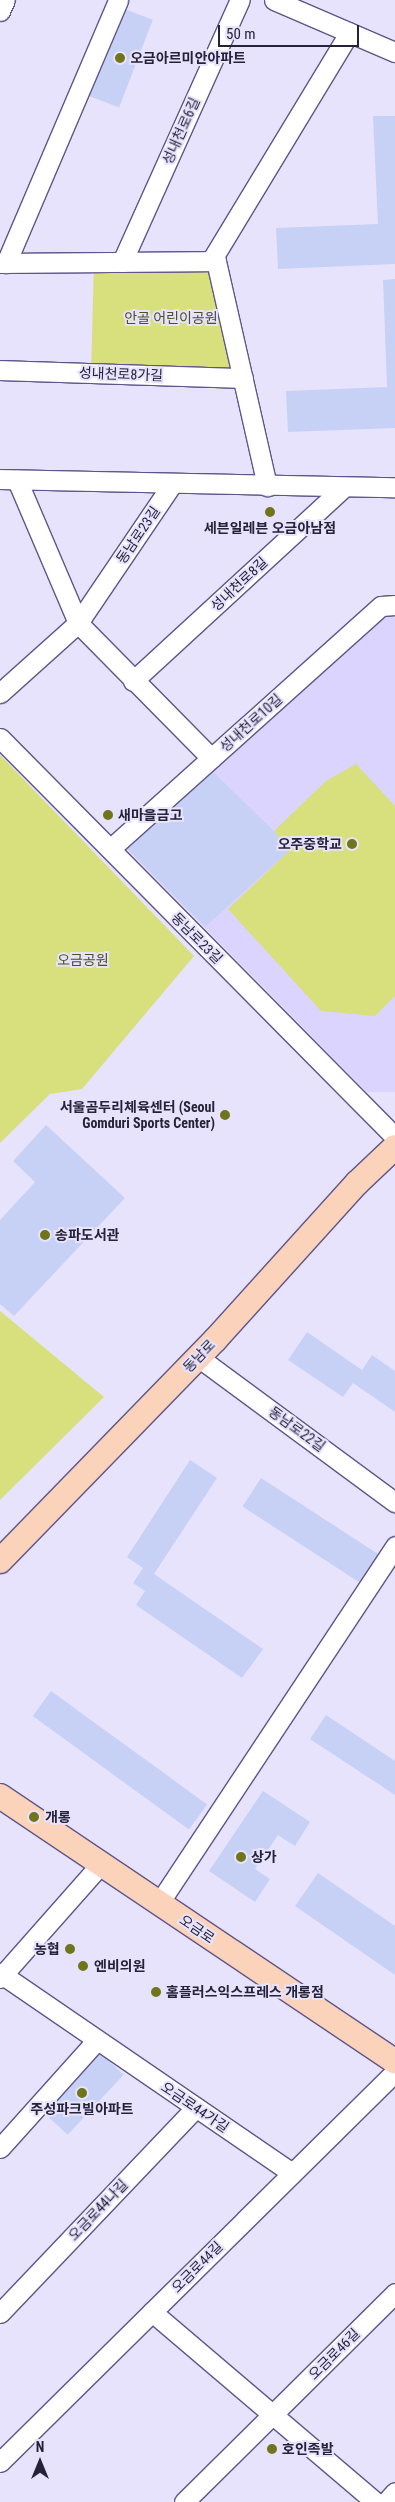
<!DOCTYPE html>
<meta charset="utf-8">
<style>
body{margin:0}
#map{position:relative;width:395px;height:2502px;overflow:hidden;background:#e7e3fc;font-family:"Roboto Condensed","Noto Sans KR",sans-serif}
div>[style]{position:absolute}
.built>*{inset:0;background:#dad4fe}
.green>*{inset:0;background:#d8df7d}
.building>*{inset:0;background:#c7d1f6;transform-origin:0 0}
.roads{filter:drop-shadow(1px 0 #60558b) drop-shadow(-1px 0 #60558b) drop-shadow(0 1px #60558b) drop-shadow(0 -1px #60558b)}
.minor>*{height:19px;margin:-9.5px;padding:0 9.5px;transform-origin:9.5px;border-radius:9.5px;background:#fff}
.major>*{height:24px;margin:-12px;padding:0 12px;transform-origin:12px;border-radius:12px;background:#fbd3ba}
.dots>*{width:14px;height:14px;translate:-50% -50%;box-sizing:border-box;border:2px solid #e7e3fc;border-radius:50%}
span{translate:-50% -50%;white-space:nowrap;text-align:center;line-height:1.15;-webkit-text-stroke:4px #e7e3fc;paint-order:stroke}
.poi-label{font-size:14px;color:#262239;font-weight:700}
.left{translate:0 -50%;text-align:left}
.right{translate:-100% -50%;text-align:right}
.street-label{font-size:14px;color:#262239}
.park-label{font-size:14px;color:#4d501f}
.north{position:absolute;left:15px;top:2437px;width:50px;height:50px;-webkit-text-stroke:4px #e7e3fc;paint-order:stroke;rotate:0deg;font-size:14px;font-weight:700;line-height:20px;text-align:center;color:#262239}
.north::after{content:'';display:block;margin:auto;width:18px;height:22px;background:#262239;clip-path:polygon(50% 0,100% 100%,50% 72%,0 100%)}
.scale{position:absolute;left:218px;top:25px;width:141px;height:22px;box-sizing:border-box;border:2px solid #262239;border-top:0;padding-left:6px;font-size:15px;line-height:18px;white-space:nowrap;color:#262239;-webkit-text-stroke:4px #e7e3fc;paint-order:stroke}
</style>
<div id="map">
<div class="built">
<i style="clip-path:polygon(386px 616px,395px 616px,395px 1092px,367px 1092px,127px 849px)"></i>
</div>
<div class="green">
<i style="clip-path:polygon(211px 261px,243px 378px,91px 373px,94px 262px)"></i>
<i style="clip-path:polygon(0 755px,194px 956px,82px 1089px,50px 1094px,0 1143px)"></i>
<i style="clip-path:polygon(356px 764px,395px 806px,395px 996px,375px 1016px,321px 1011px,228px 909px,288px 852px,274px 831px,326px 781px)"></i>
<i style="clip-path:polygon(0 1311px,104px 1397px,0 1500px)"></i>
</div>
<div class="building">
<i style="left:122px;top:8px;width:33px;height:94px;rotate:21deg"></i>
<i style="clip-path:polygon(373px 116px,395px 116px,395px 264px,278px 269px,276px 228px,378px 224px)"></i>
<i style="clip-path:polygon(395px 279px,395px 428px,288px 432px,286px 391px,387px 387px,383px 280px)"></i>
<i style="clip-path:polygon(213px 772px,274px 831px,288px 852px,205px 927px,127px 849px)"></i>
<i style="clip-path:polygon(46px 1125px,125px 1198px,14px 1316px,0 1304px,0 1220px,35px 1182px,13px 1161px)"></i>
<i style="clip-path:polygon(307px 1332px,362px 1370px,372px 1355px,395px 1371px,395px 1412px,353px 1383px,343px 1397px,288px 1360px)"></i>
<i style="clip-path:polygon(190px 1460px,217px 1478px,154px 1574px,263px 1649px,242px 1678px,136px 1605px,145px 1591px,133px 1583px,143px 1568px,127px 1557px)"></i>
<i style="left:261px;top:1478px;width:142px;height:34px;rotate:33deg"></i>
<i style="left:51px;top:1691px;width:193px;height:31px;rotate:36deg"></i>
<i style="clip-path:polygon(326px 1715px,395px 1761px,395px 1795px,310px 1739px)"></i>
<i style="clip-path:polygon(263px 1791px,310px 1822px,295px 1846px,278px 1835px,255px 1869px,270px 1879px,255px 1902px,209px 1871px)"></i>
<i style="clip-path:polygon(318px 1873px,395px 1926px,395px 1975px,295px 1906px)"></i>
<i style="left:98px;top:2051px;width:35px;height:82px;rotate:43deg"></i>
</div>
<div class="roads">
<div class="minor">
<i style="left:274px;top:0;width:132px;rotate:23.3deg"></i>
<i style="left:0;top:11px;width:12px;rotate:-66deg"></i>
<i style="left:211px;top:261px;width:267px;rotate:-58.8deg"></i>
<i style="left:122px;top:262px;width:287px;rotate:-65.8deg"></i>
<i style="left:0;top:263px;width:216px;rotate:-0.5deg"></i>
<i style="left:216px;top:261px;width:231px;rotate:77.2deg"></i>
<i style="left:6px;top:263px;width:286px;rotate:-66.9deg"></i>
<i style="left:0;top:370px;width:243px;rotate:1.9deg"></i>
<i style="left:0;top:479px;width:395px;rotate:1.2deg"></i>
<i style="left:17px;top:480px;width:155px;rotate:66.9deg"></i>
<i style="left:78px;top:623px;width:190px;rotate:45.4deg"></i>
<i style="left:133px;top:681px;width:287px;rotate:-42.6deg"></i>
<i style="left:0;top:693px;width:105px;rotate:-41.9deg"></i>
<i style="left:78px;top:623px;width:168px;rotate:-55.9deg"></i>
<i style="left:0;top:738px;width:561px;rotate:45.29deg"></i>
<i style="left:110px;top:849px;width:364px;rotate:-41.9deg"></i>
<i style="left:381px;top:606px;width:14px;rotate:-4deg"></i>
<i style="left:198px;top:1357px;width:245px;rotate:36.4deg"></i>
<i style="left:159px;top:1903px;width:428px;rotate:-56.5deg"></i>
<i style="left:0;top:1973px;width:354px;rotate:34.4deg"></i>
<i style="left:0;top:1978px;width:152px;rotate:-48.5deg"></i>
<i style="left:0;top:2148px;width:145px;rotate:-48.1deg"></i>
<i style="left:152px;top:2312px;width:293px;rotate:40.4deg"></i>
<i style="left:0;top:2313px;width:284px;rotate:-46.4deg"></i>
<i style="left:0;top:2462px;width:555px;rotate:-44.64deg"></i>
<i style="left:184px;top:2502px;width:297px;rotate:-44.7deg"></i>
<i style="left:386px;top:2502px;width:13px;rotate:-48deg"></i>
</div>
<div class="major">
<i style="left:0;top:1561px;width:308px;rotate:-45.8deg"></i>
<i style="left:215px;top:1340px;width:212px;rotate:-47.9deg"></i>
<i style="left:357px;top:1183px;width:52px;rotate:-43.5deg"></i>
<i style="left:0;top:1796px;width:476px;rotate:33.9deg"></i>
</div>
</div>
<div class="dots">
<i style="left:120px;top:58px;background:#70741b"></i>
<i style="left:270px;top:512px;background:#70741b"></i>
<i style="left:108px;top:815px;background:#70741b"></i>
<i style="left:352px;top:844px;background:#70741b"></i>
<i style="left:225px;top:1115px;background:#70741b"></i>
<i style="left:45px;top:1235px;background:#70741b"></i>
<i style="left:34px;top:1817px;background:#70741b"></i>
<i style="left:241px;top:1857px;background:#70741b"></i>
<i style="left:70px;top:1949px;background:#70741b"></i>
<i style="left:83px;top:1966px;background:#70741b"></i>
<i style="left:156px;top:1992px;background:#70741b"></i>
<i style="left:82px;top:2093px;background:#70741b"></i>
<i style="left:272px;top:2449px;background:#70741b"></i>
</div>
<div class="poi-label">
<span class="left" style="left:130px;top:58px">오금아르미안아파트</span>
<span style="left:270px;top:528px">세븐일레븐 오금아남점</span>
<span class="left" style="left:118px;top:815px">새마을금고</span>
<span class="right" style="left:342px;top:844px">오주중학교</span>
<span class="right" style="left:215px;top:1115px">서울곰두리체육센터 (Seoul<br>Gomduri Sports Center)</span>
<span class="left" style="left:55px;top:1235px">송파도서관</span>
<span class="left" style="left:45px;top:1817px">개롱</span>
<span class="left" style="left:251px;top:1857px">상가</span>
<span class="right" style="left:60px;top:1949px">농협</span>
<span class="left" style="left:94px;top:1966px">엔비의원</span>
<span class="left" style="left:166px;top:1992px">홈플러스익스프레스 개롱점</span>
<span style="left:82px;top:2109px">주성파크빌아파트</span>
<span class="left" style="left:282px;top:2449px">호인족발</span>
</div>
<div class="street-label">
<span style="left:181px;top:131px;rotate:-66deg">성내천로6길</span>
<span style="left:121px;top:374px;rotate:2deg">성내천로8가길</span>
<span style="left:138px;top:535px;rotate:-56deg">동남로23길</span>
<span style="left:239px;top:584px;rotate:-43deg">성내천로8길</span>
<span style="left:251px;top:723px;rotate:-42deg">성내천로10길</span>
<span style="left:197px;top:938px;rotate:45deg">동남로23길</span>
<span style="left:199px;top:1356px;rotate:-46deg">동남로</span>
<span style="left:297px;top:1429px;rotate:36deg">동남로22길</span>
<span style="left:197px;top:1929px;rotate:34deg">오금로</span>
<span style="left:195px;top:2107px;rotate:34deg">오금로44가길</span>
<span style="left:98px;top:2210px;rotate:-46deg">오금로44나길</span>
<span style="left:197px;top:2267px;rotate:-45deg">오금로44길</span>
<span style="left:334px;top:2354px;rotate:-45deg">오금로46길</span>
</div>
<div class="park-label">
<span style="left:171px;top:318px">안골 어린이공원</span>
<span style="left:83px;top:960px">오금공원</span>
</div>
<div class="north">N</div>
<div class="scale">50 m</div>
</div>
